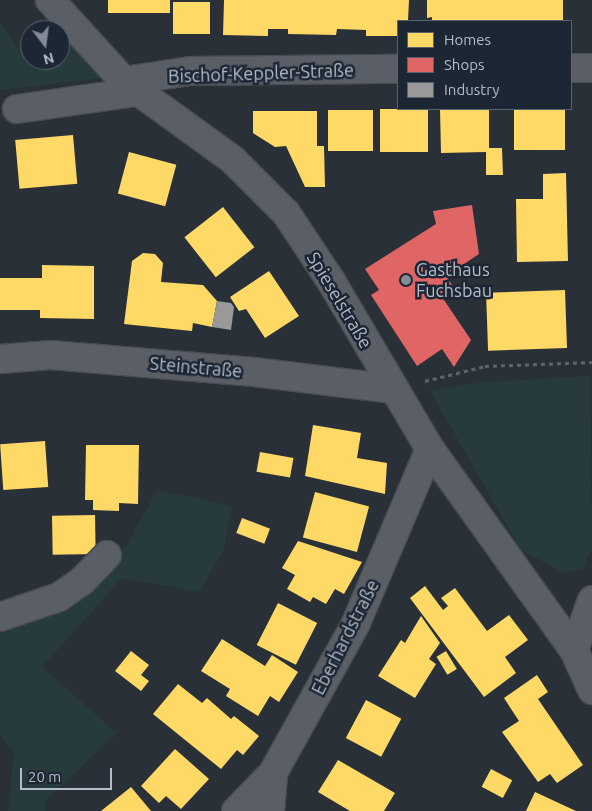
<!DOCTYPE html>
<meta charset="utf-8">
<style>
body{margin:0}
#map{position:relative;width:592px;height:811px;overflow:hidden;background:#2a3038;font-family:Ubuntu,sans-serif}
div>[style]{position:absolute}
.green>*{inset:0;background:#273a3e}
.homes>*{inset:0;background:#ffd966;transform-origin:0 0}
.shops>*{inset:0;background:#e06666}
.industry>*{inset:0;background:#999}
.path>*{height:3px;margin-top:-1.5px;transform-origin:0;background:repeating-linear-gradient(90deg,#5d636a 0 4px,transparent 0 8px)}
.roads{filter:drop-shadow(1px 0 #484c53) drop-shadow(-1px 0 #484c53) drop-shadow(0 1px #484c53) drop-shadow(0 -1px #484c53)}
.minor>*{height:28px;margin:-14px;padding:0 14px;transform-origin:14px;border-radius:14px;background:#5a5e66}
.dots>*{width:14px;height:14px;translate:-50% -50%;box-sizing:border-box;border:2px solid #1d2633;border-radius:50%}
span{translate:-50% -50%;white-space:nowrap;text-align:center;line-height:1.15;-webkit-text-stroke:5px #1d2633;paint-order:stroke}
.street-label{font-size:18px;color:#b4bcc9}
.poi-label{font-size:18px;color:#b4bcc9}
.left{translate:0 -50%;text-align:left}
.legend{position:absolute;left:397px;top:20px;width:175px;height:90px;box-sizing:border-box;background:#1d2633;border:1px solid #59626f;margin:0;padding:6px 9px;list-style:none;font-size:15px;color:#b4bcc9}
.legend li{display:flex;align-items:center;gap:10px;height:25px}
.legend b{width:25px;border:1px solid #59626f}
.north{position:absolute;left:20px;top:20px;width:50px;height:50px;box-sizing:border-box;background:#1d2633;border:1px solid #59626f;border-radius:50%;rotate:165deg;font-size:14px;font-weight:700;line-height:20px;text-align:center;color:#b4bcc9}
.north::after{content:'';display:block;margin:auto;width:18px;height:22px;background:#848b96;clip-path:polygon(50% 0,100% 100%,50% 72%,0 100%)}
.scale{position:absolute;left:20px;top:768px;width:92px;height:22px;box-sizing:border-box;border:2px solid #b4bcc9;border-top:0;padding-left:6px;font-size:15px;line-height:18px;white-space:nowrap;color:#b4bcc9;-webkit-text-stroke:4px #1d2633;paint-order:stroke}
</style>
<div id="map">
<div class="green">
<i style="clip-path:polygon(0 23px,23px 55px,30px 51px,30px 60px,60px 60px,60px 30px,104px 78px,0 90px)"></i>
<i style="clip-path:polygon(590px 376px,592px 549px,583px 569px,564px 573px,521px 550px,430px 391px,484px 382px)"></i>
<i style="clip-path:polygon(157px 490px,232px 506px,224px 549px,199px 592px,122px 578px,42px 667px,117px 733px,46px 800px,45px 811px,8px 811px,14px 753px,0 735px,0 628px,86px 589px,127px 545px)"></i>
</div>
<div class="homes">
<i style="left:108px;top:0;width:62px;height:13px"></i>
<i style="clip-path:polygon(224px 0,409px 0,408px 21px,398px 21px,398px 36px,366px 36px,366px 30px,337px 29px,336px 35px,288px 34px,288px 29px,268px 29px,268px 36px,223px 35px)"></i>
<i style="clip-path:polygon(427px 0,563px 0,563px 21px,432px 21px,432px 17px,427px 18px)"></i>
<i style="left:210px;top:2px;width:32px;height:37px;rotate:90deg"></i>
<i style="left:380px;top:109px;width:48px;height:43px"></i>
<i style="clip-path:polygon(440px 109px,489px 109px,489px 148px,502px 148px,503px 175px,486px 175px,486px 152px,441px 153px)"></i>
<i style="left:514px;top:109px;width:51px;height:41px"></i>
<i style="left:373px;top:110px;width:41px;height:45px;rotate:90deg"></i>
<i style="clip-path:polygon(253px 111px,317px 111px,317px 146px,324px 146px,325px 187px,305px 187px,286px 146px,275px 147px,253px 133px)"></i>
<i style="left:73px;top:135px;width:49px;height:58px;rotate:85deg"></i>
<i style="left:129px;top:152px;width:49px;height:43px;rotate:15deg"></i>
<i style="clip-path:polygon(566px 173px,568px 261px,517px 262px,516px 199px,543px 199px,543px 174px)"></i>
<i style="left:223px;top:207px;width:51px;height:49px;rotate:52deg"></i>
<i style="clip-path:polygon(143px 253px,155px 254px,163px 263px,161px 282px,203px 285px,217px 301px,212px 327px,193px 323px,192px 331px,124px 324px,132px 261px)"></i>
<i style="clip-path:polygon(42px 265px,94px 266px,94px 319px,40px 318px,40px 310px,0 310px,0 278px,42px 278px)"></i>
<i style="clip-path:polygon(269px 271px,299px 316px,265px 338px,246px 309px,239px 311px,230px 297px)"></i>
<i style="left:565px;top:290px;width:58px;height:79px;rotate:88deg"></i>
<i style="clip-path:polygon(313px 425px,361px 433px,357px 458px,387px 463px,385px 494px,305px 476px)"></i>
<i style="left:45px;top:441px;width:46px;height:45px;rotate:86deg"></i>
<i style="clip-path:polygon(86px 445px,139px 445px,138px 504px,119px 503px,119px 511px,93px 510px,93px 500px,85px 500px)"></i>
<i style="left:260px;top:452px;width:34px;height:20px;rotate:10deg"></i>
<i style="left:315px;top:492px;width:56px;height:47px;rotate:15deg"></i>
<i style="left:95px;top:515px;width:39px;height:43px;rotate:89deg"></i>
<i style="left:242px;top:518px;width:30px;height:16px;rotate:21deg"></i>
<i style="clip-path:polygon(298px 541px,362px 562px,344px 594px,335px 589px,326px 604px,313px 597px,310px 602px,287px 589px,295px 575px,282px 568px)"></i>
<i style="clip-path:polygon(425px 586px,443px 610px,448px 606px,441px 598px,455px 588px,487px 631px,509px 615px,528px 640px,505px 657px,516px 673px,484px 697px,410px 598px)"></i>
<i style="left:278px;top:603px;width:44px;height:47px;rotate:27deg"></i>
<i style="clip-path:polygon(421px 616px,440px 643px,429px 659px,436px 664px,415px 698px,378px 676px,401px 640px,405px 643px)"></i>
<i style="clip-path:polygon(222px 639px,265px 666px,272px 655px,298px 672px,279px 702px,270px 696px,258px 716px,226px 696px,230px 689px,201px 671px)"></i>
<i style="clip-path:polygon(131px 651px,149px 665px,141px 675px,149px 681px,141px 691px,115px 671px)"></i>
<i style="left:446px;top:651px;width:21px;height:11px;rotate:59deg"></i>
<i style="clip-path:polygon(537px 675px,548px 692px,538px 699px,583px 765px,557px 783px,550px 774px,538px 782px,502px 732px,519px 721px,504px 698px)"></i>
<i style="clip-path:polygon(178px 684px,202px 703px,207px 698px,231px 719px,234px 716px,259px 736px,243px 755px,237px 750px,221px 769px,153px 714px)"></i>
<i style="left:366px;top:700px;width:40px;height:43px;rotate:28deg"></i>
<i style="clip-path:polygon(175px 749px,209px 779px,181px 809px,166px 796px,159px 803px,141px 786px)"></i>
<i style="clip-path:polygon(338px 760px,395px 793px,384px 811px,350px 811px,318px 792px)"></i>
<i style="left:491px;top:769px;width:24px;height:20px;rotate:28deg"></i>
<i style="clip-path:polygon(131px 787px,151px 811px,101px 811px)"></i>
<i style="clip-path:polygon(535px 792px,576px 811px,526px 811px)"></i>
</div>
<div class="shops">
<i style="clip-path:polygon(472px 205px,479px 254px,446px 276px,454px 288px,442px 297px,471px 340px,454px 367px,442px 349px,417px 366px,371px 295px,379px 290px,365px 269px,436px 224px,433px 211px)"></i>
</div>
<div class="industry">
<i style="clip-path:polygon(217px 301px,231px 303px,234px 307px,231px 330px,212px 327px)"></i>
</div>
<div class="path">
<i style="left:425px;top:381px;width:62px;rotate:-14deg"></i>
<i style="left:485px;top:366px;width:107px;rotate:-2.1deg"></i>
</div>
<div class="roads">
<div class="minor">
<i style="left:50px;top:0;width:110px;rotate:47.6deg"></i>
<i style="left:124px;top:81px;width:135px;rotate:35.9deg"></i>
<i style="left:233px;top:160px;width:75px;rotate:45deg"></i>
<i style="left:286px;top:213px;width:82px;rotate:56.5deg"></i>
<i style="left:331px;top:281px;width:195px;rotate:59.5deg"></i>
<i style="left:430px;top:449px;width:247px;rotate:54.4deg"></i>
<i style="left:574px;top:650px;width:44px;rotate:65.8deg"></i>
<i style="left:571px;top:68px;width:21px"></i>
<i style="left:124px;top:81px;width:67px;rotate:-8.6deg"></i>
<i style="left:190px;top:71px;width:208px;rotate:-0.6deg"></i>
<i style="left:17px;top:109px;width:126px;rotate:-8.2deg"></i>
<i style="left:0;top:359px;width:51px;rotate:-4.5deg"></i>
<i style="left:51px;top:355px;width:204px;rotate:4.8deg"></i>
<i style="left:254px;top:372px;width:139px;rotate:7deg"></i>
<i style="left:0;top:617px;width:62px;rotate:-18.7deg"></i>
<i style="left:59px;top:597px;width:28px;rotate:-35deg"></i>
<i style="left:82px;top:581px;width:36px;rotate:-46deg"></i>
<i style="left:574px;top:650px;width:53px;rotate:-70.2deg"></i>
<i style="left:236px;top:811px;width:53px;rotate:-45.8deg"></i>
<i style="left:273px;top:773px;width:171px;rotate:-61deg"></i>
<i style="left:356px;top:623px;width:189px;rotate:-67deg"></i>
<i style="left:270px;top:811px;width:38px;rotate:-85deg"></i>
</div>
</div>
<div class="dots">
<i style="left:406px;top:280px;background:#848b96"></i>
</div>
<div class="street-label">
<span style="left:261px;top:73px;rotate:-2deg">Bischof-Keppler-Straße</span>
<span style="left:340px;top:300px;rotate:59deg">Spieselstraße</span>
<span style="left:196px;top:367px;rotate:5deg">Steinstraße</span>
<span style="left:345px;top:637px;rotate:-63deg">Eberhardstraße</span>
</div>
<div class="poi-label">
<span class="left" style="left:416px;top:280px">Gasthaus<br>Fuchsbau</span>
</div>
<ul class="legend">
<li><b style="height:14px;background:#ffd966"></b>Homes</li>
<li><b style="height:14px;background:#e06666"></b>Shops</li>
<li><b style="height:14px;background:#999"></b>Industry</li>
</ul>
<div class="north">N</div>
<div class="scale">20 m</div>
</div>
